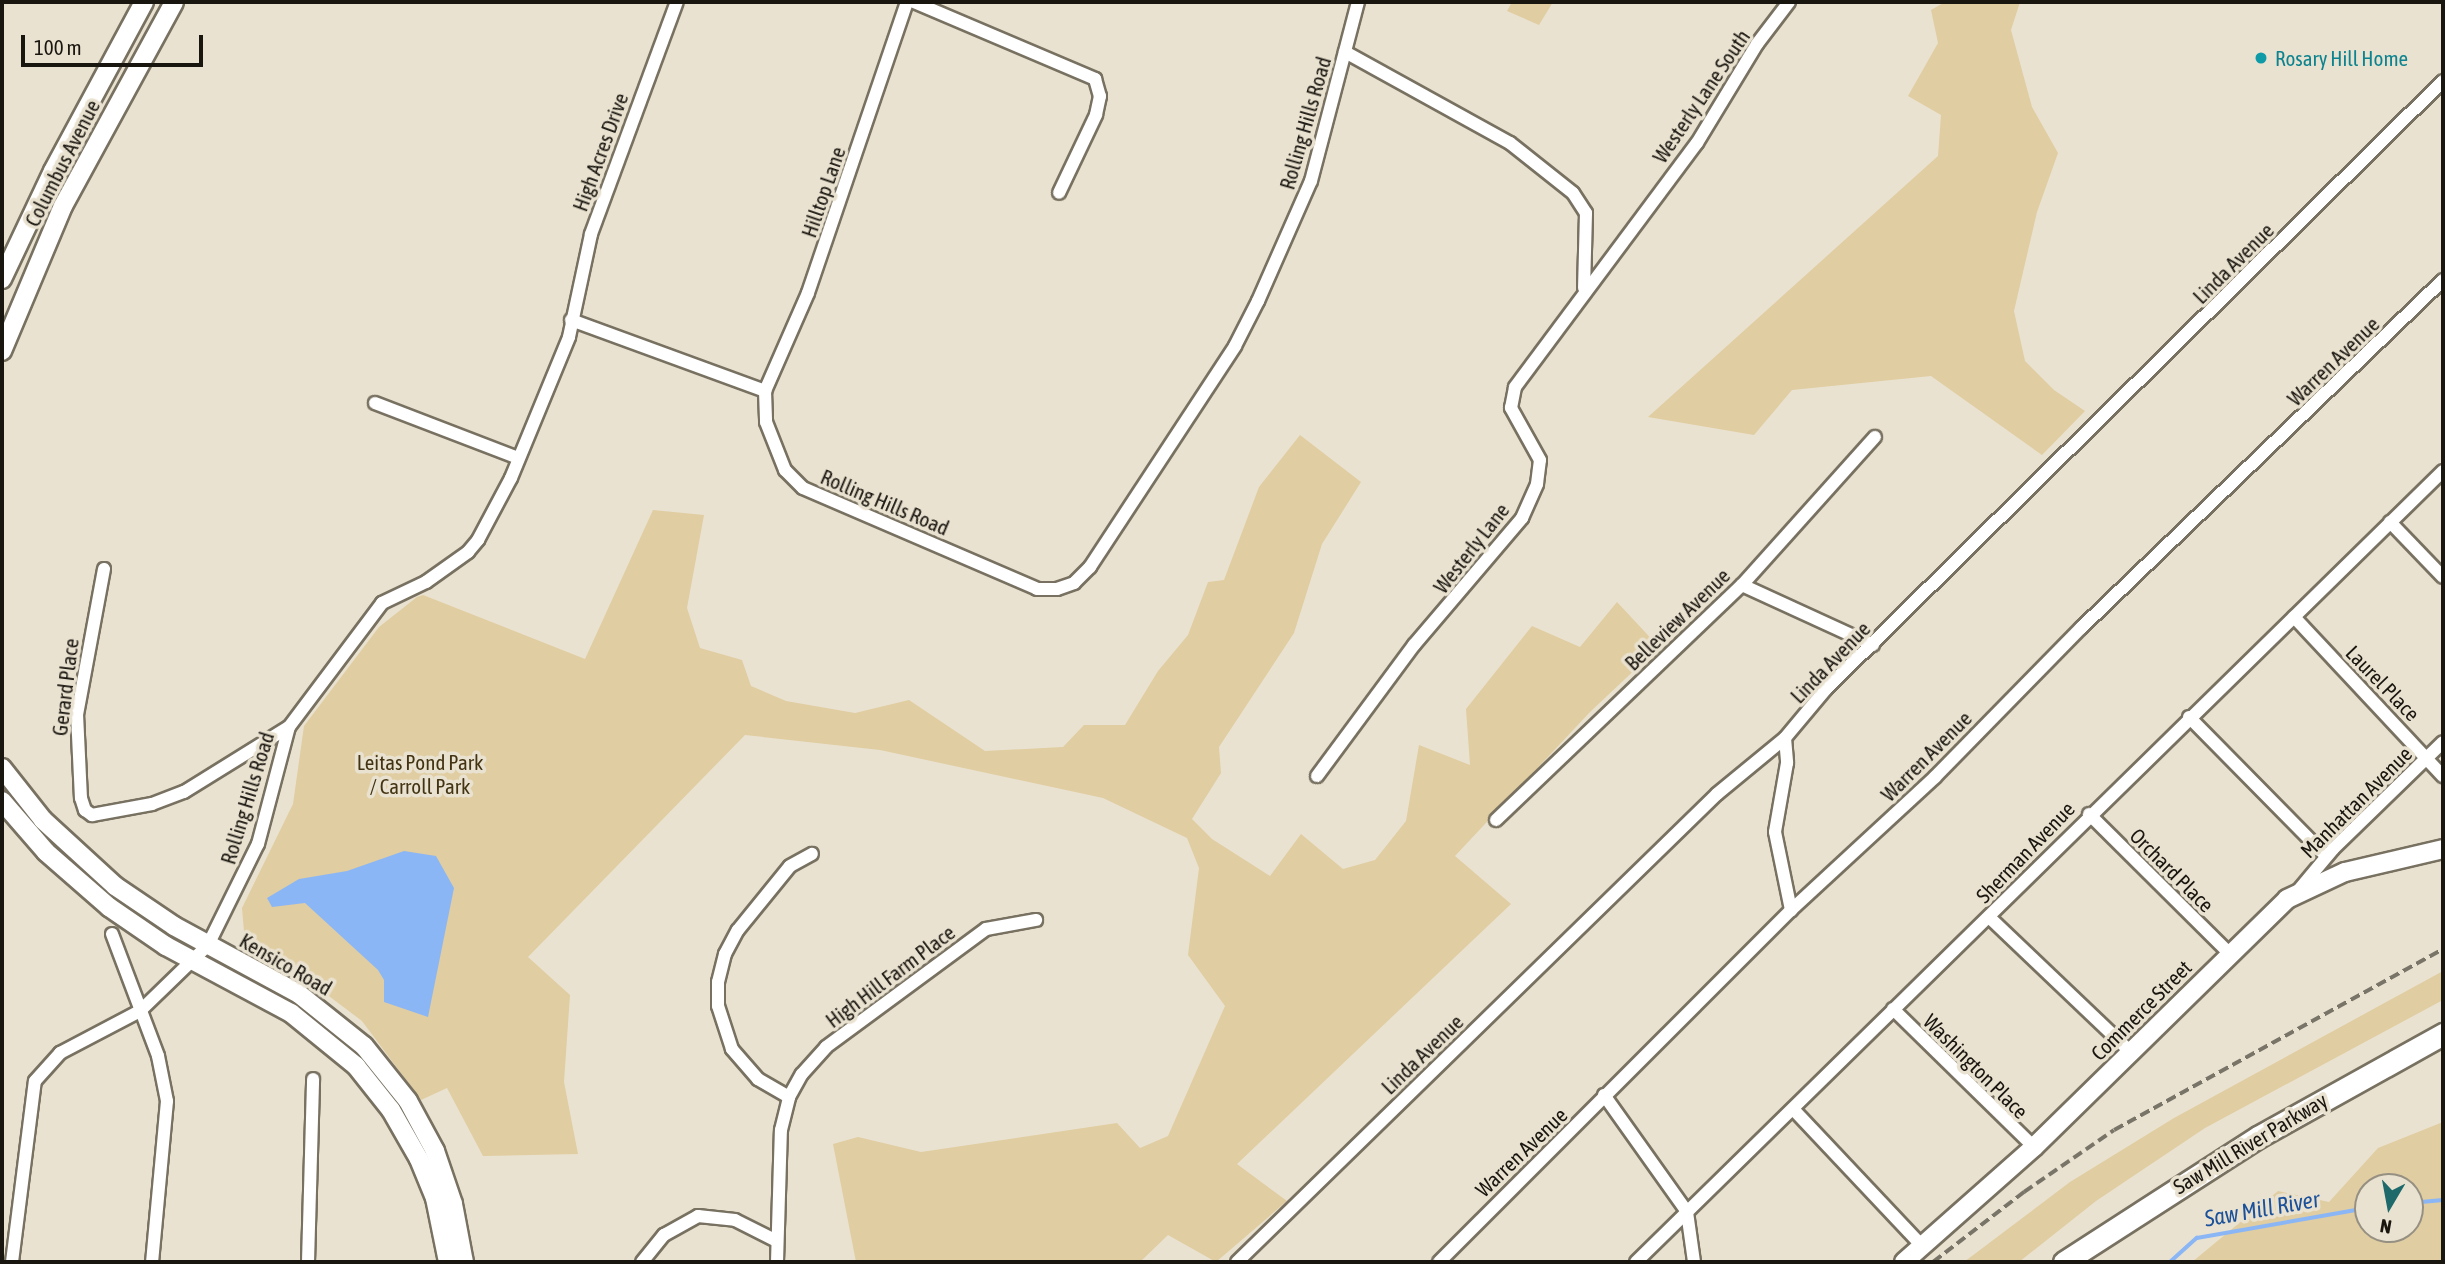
<!DOCTYPE html>
<style>
body{margin:0}
#map{position:relative;width:2445px;height:1264px;overflow:hidden;background:#eae2d0;font-family:"Asap Condensed",sans-serif}
div>[style]{position:absolute}
.green>*{inset:0;background:#e0cda1}
.water>*{inset:0;background:#8bb6f5}
.stream>*{height:3.5px;margin:-1.75px;padding:0 1.75px;transform-origin:1.75px;border-radius:1.75px;background:#8bb6f5}
.roads{filter:drop-shadow(2px 0 #787161) drop-shadow(-2px 0 #787161) drop-shadow(0 2px #787161) drop-shadow(0 -2px #787161)}
.street>*{height:12px;margin:-6px;padding:0 6px;transform-origin:6px;border-radius:6px;background:#fff}
.secondary>*{height:18px;margin:-9px;padding:0 9px;transform-origin:9px;border-radius:9px;background:#fff}
.highway>*{height:21px;margin:-10.5px;padding:0 10.5px;transform-origin:10.5px;border-radius:10.5px;background:#fff}
.rail>*{height:3.5px;margin-top:-1.75px;transform-origin:0;background:repeating-linear-gradient(90deg,#797468 0 10px,transparent 0 15px)}
.dots>*{width:19px;height:19px;translate:-50% -50%;box-sizing:border-box;border:4px solid #eae2d0;border-radius:50%}
span{translate:-50% -50%;white-space:nowrap;text-align:center;line-height:1.15;-webkit-text-stroke:7px #eae2d0;paint-order:stroke}
.culture-label{font-size:21px;color:#0d838f}
.left{translate:0 -50%;text-align:left}
.street-label{font-size:21px;color:#191610}
.park-label{font-size:21px;color:#423413}
.water-label{font-size:23px;color:#1b519a;font-style:italic}
.frame{position:absolute;inset:0;border:4px solid #191610;pointer-events:none}
.north{position:absolute;left:2354px;top:1173px;width:70px;height:70px;box-sizing:border-box;background:#eae2d0;border:2px solid #969083;border-radius:50%;rotate:190deg;font-size:19px;font-weight:700;line-height:28px;text-align:center;color:#191610}
.north::after{content:'';display:block;margin:auto;width:24px;height:32px;background:#1e6a6b;clip-path:polygon(50% 0,100% 100%,50% 72%,0 100%)}
.scale{position:absolute;left:21px;top:35px;width:182px;height:32px;box-sizing:border-box;border:4px solid #191610;border-top:0;padding-left:9px;font-size:21px;line-height:24px;white-space:nowrap;color:#191610;-webkit-text-stroke:5px #eae2d0;paint-order:stroke}
</style>
<div id="map">
<div class="green">
<i style="clip-path:polygon(1512px 2px,1553px 2px,1539px 25px,1507px 11px)"></i>
<i style="clip-path:polygon(1945px 2px,2020px 2px,2011px 30px,2032px 107px,2058px 153px,2037px 212px,2014px 311px,2025px 361px,2054px 390px,2085px 411px,2042px 455px,1931px 376px,1792px 390px,1754px 435px,1648px 417px,1938px 156px,1941px 115px,1908px 96px,1938px 43px,1931px 10px)"></i>
<i style="clip-path:polygon(1300px 435px,1361px 482px,1322px 544px,1294px 633px,1219px 747px,1221px 773px,1192px 819px,1212px 839px,1270px 876px,1301px 834px,1343px 869px,1375px 860px,1406px 821px,1419px 745px,1470px 765px,1466px 709px,1532px 626px,1580px 647px,1617px 602px,1659px 647px,1590px 712px,1455px 856px,1511px 904px,1237px 1164px,1287px 1201px,1216px 1262px,1168px 1235px,1140px 1262px,856px 1262px,833px 1144px,858px 1137px,921px 1152px,1117px 1123px,1140px 1148px,1168px 1136px,1225px 1006px,1188px 955px,1199px 868px,1187px 838px,1103px 798px,880px 750px,745px 735px,528px 957px,570px 995px,564px 1082px,578px 1154px,483px 1156px,447px 1088px,421px 1100px,362px 1021px,244px 932px,242px 908px,293px 804px,304px 726px,379px 627px,417px 597px,423px 595px,585px 659px,653px 510px,704px 515px,687px 608px,700px 648px,742px 660px,751px 686px,786px 701px,855px 713px,909px 700px,985px 751px,1063px 747px,1084px 725px,1125px 725px,1158px 671px,1188px 635px,1208px 582px,1224px 580px,1259px 487px)"></i>
<i style="clip-path:polygon(2443px 971px,2443px 1000px,2205px 1128px,2096px 1201px,2019px 1262px,1964px 1262px,2070px 1182px,2174px 1118px)"></i>
<i style="clip-path:polygon(evenodd,2443px 1122px,2443px 1262px,2192px 1262px,2278px 1191px,2329px 1202px,2378px 1148px,2443px 1122px,2410px 1187px,2410px 1229px,2368px 1229px,2368px 1187px,2410px 1187px)"></i>
</div>
<div class="water">
<i style="clip-path:polygon(404px 851px,436px 856px,454px 888px,428px 1017px,384px 1002px,384px 980px,378px 970px,305px 903px,272px 907px,267px 898px,299px 879px,347px 871px)"></i>
</div>
<div class="stream">
<i style="left:2410px;top:1203px;width:33px;rotate:-5deg"></i>
<i style="left:2170px;top:1262px;width:36px;rotate:-42deg"></i>
<i style="left:2197px;top:1238px;width:174px;rotate:-10deg"></i>
</div>
<div class="roads">
<div class="street">
<i style="left:907px;top:2px;width:307px;rotate:108.8deg"></i>
<i style="left:808px;top:293px;width:107px;rotate:113.7deg"></i>
<i style="left:765px;top:391px;width:31px;rotate:88deg"></i>
<i style="left:766px;top:422px;width:52px;rotate:68.4deg"></i>
<i style="left:785px;top:470px;width:25px;rotate:45deg"></i>
<i style="left:803px;top:488px;width:255px;rotate:23.3deg"></i>
<i style="left:1037px;top:589px;width:20px"></i>
<i style="left:1057px;top:589px;width:18px;rotate:-19deg"></i>
<i style="left:1074px;top:583px;width:23px;rotate:-45deg"></i>
<i style="left:1090px;top:567px;width:264px;rotate:-56.7deg"></i>
<i style="left:1235px;top:346px;width:51px;rotate:-62.9deg"></i>
<i style="left:1258px;top:301px;width:131px;rotate:-66.2deg"></i>
<i style="left:1311px;top:181px;width:185px;rotate:-75.3deg"></i>
<i style="left:914px;top:2px;width:197px;rotate:23deg"></i>
<i style="left:1095px;top:79px;width:18px;rotate:74deg"></i>
<i style="left:1100px;top:96px;width:19px;rotate:102deg"></i>
<i style="left:1096px;top:115px;width:86px;rotate:115.4deg"></i>
<i style="left:1345px;top:52px;width:188px;rotate:28.9deg"></i>
<i style="left:1510px;top:143px;width:80px;rotate:38.4deg"></i>
<i style="left:1573px;top:193px;width:24px;rotate:57deg"></i>
<i style="left:1586px;top:213px;width:75px;rotate:91.5deg"></i>
<i style="left:571px;top:320px;width:207px;rotate:20.1deg"></i>
<i style="left:375px;top:403px;width:153px;rotate:21deg"></i>
<i style="left:2390px;top:522px;width:76px;rotate:46.1deg"></i>
<i style="left:104px;top:569px;width:147px;rotate:100.5deg"></i>
<i style="left:77px;top:714px;width:84px;rotate:87.3deg"></i>
<i style="left:81px;top:798px;width:13px;rotate:72deg"></i>
<i style="left:85px;top:810px;width:9px;rotate:36deg"></i>
<i style="left:92px;top:815px;width:61px;rotate:-10.4deg"></i>
<i style="left:152px;top:804px;width:34px;rotate:-21deg"></i>
<i style="left:184px;top:792px;width:123px;rotate:-31.8deg"></i>
<i style="left:289px;top:727px;width:155px;rotate:-53.1deg"></i>
<i style="left:382px;top:603px;width:49px;rotate:-25.5deg"></i>
<i style="left:426px;top:582px;width:52px;rotate:-35.5deg"></i>
<i style="left:468px;top:552px;width:16px;rotate:-50deg"></i>
<i style="left:478px;top:540px;width:70px;rotate:-62deg"></i>
<i style="left:511px;top:478px;width:152px;rotate:-67.6deg"></i>
<i style="left:569px;top:337px;width:105px;rotate:-77.9deg"></i>
<i style="left:591px;top:234px;width:247px;rotate:-69.7deg"></i>
<i style="left:1742px;top:585px;width:144px;rotate:24.6deg"></i>
<i style="left:2294px;top:617px;width:218px;rotate:46.9deg"></i>
<i style="left:2189px;top:717px;width:195px;rotate:45.4deg"></i>
<i style="left:1785px;top:738px;width:25px;rotate:85deg"></i>
<i style="left:1787px;top:763px;width:70px;rotate:99.9deg"></i>
<i style="left:1775px;top:832px;width:80px;rotate:78.4deg"></i>
<i style="left:1317px;top:776px;width:163px;rotate:-53.5deg"></i>
<i style="left:1414px;top:645px;width:167px;rotate:-49.6deg"></i>
<i style="left:1522px;top:518px;width:37px;rotate:-66deg"></i>
<i style="left:1537px;top:484px;width:24px;rotate:-83deg"></i>
<i style="left:1540px;top:460px;width:60px;rotate:-119.1deg"></i>
<i style="left:1511px;top:408px;width:21px;rotate:-79deg"></i>
<i style="left:1515px;top:387px;width:304px;rotate:-53.3deg"></i>
<i style="left:1697px;top:143px;width:116px;rotate:-58.8deg"></i>
<i style="left:1757px;top:44px;width:53px;rotate:-52.7deg"></i>
<i style="left:2089px;top:814px;width:197px;rotate:44.8deg"></i>
<i style="left:1496px;top:820px;width:340px;rotate:-43.7deg"></i>
<i style="left:1742px;top:585px;width:199px;rotate:-48.1deg"></i>
<i style="left:2297px;top:892px;width:56px;rotate:-50.1deg"></i>
<i style="left:2333px;top:849px;width:153px;rotate:-44.2deg"></i>
<i style="left:1989px;top:917px;width:196px;rotate:43.6deg"></i>
<i style="left:112px;top:934px;width:130px;rotate:69.3deg"></i>
<i style="left:158px;top:1056px;width:46px;rotate:78.7deg"></i>
<i style="left:167px;top:1101px;width:162px;rotate:95.3deg"></i>
<i style="left:1893px;top:1009px;width:197px;rotate:44.4deg"></i>
<i style="left:1604px;top:1095px;width:143px;rotate:54.6deg"></i>
<i style="left:1687px;top:1212px;width:50px;rotate:82deg"></i>
<i style="left:789px;top:1097px;width:36px;rotate:-150deg"></i>
<i style="left:758px;top:1079px;width:40px;rotate:-131deg"></i>
<i style="left:732px;top:1049px;width:45px;rotate:-108deg"></i>
<i style="left:718px;top:1006px;width:24px;rotate:-90deg"></i>
<i style="left:718px;top:982px;width:29px;rotate:-76deg"></i>
<i style="left:725px;top:954px;width:27px;rotate:-62deg"></i>
<i style="left:738px;top:930px;width:82px;rotate:-50.9deg"></i>
<i style="left:790px;top:866px;width:25px;rotate:-29deg"></i>
<i style="left:1793px;top:1109px;width:188px;rotate:46.7deg"></i>
<i style="left:12px;top:1262px;width:182px;rotate:-82.8deg"></i>
<i style="left:35px;top:1081px;width:38px;rotate:-48deg"></i>
<i style="left:60px;top:1053px;width:90px;rotate:-27.7deg"></i>
<i style="left:140px;top:1011px;width:95px;rotate:-44.1deg"></i>
<i style="left:208px;top:945px;width:113px;rotate:-63.7deg"></i>
<i style="left:258px;top:844px;width:121px;rotate:-75.2deg"></i>
<i style="left:308px;top:1262px;width:183px;rotate:-88.4deg"></i>
<i style="left:642px;top:1262px;width:35px;rotate:-51deg"></i>
<i style="left:664px;top:1235px;width:39px;rotate:-29deg"></i>
<i style="left:698px;top:1216px;width:37px;rotate:6deg"></i>
<i style="left:735px;top:1220px;width:47px;rotate:26.6deg"></i>
<i style="left:777px;top:1262px;width:132px;rotate:-88.3deg"></i>
<i style="left:781px;top:1130px;width:34px;rotate:-76deg"></i>
<i style="left:789px;top:1097px;width:26px;rotate:-61deg"></i>
<i style="left:802px;top:1074px;width:36px;rotate:-48deg"></i>
<i style="left:826px;top:1047px;width:199px;rotate:-36.4deg"></i>
<i style="left:986px;top:929px;width:51px;rotate:-10.2deg"></i>
<i style="left:1237px;top:1262px;width:670px;rotate:-44.27deg"></i>
<i style="left:1717px;top:794px;width:88px;rotate:-39.5deg"></i>
<i style="left:1785px;top:738px;width:64px;rotate:-50.1deg"></i>
<i style="left:1826px;top:689px;width:866px;rotate:-44.58deg"></i>
<i style="left:1439px;top:1262px;width:498px;rotate:-45deg"></i>
<i style="left:1791px;top:910px;width:196px;rotate:-42.7deg"></i>
<i style="left:1935px;top:777px;width:209px;rotate:-45.6deg"></i>
<i style="left:2081px;top:628px;width:502px;rotate:-43.87deg"></i>
<i style="left:1636px;top:1262px;width:1130px;rotate:-44.43deg"></i>
</div>
<div class="secondary">
<i style="left:2px;top:279px;width:119px;rotate:-64.7deg"></i>
<i style="left:53px;top:171px;width:192px;rotate:-61.7deg"></i>
<i style="left:2px;top:351px;width:157px;rotate:-67.2deg"></i>
<i style="left:63px;top:206px;width:232px;rotate:-61.4deg"></i>
<i style="left:2px;top:768px;width:66px;rotate:51.7deg"></i>
<i style="left:43px;top:820px;width:98px;rotate:42.5deg"></i>
<i style="left:115px;top:886px;width:71px;rotate:34.1deg"></i>
<i style="left:174px;top:926px;width:142px;rotate:28.5deg"></i>
<i style="left:299px;top:994px;width:83px;rotate:38.7deg"></i>
<i style="left:364px;top:1046px;width:70px;rotate:51.3deg"></i>
<i style="left:408px;top:1101px;width:57px;rotate:61.6deg"></i>
<i style="left:435px;top:1151px;width:56px;rotate:71.2deg"></i>
<i style="left:453px;top:1204px;width:59px;rotate:79.3deg"></i>
<i style="left:2px;top:801px;width:67px;rotate:49.2deg"></i>
<i style="left:46px;top:852px;width:84px;rotate:41.1deg"></i>
<i style="left:109px;top:907px;width:69px;rotate:34.4deg"></i>
<i style="left:166px;top:946px;width:142px;rotate:28.2deg"></i>
<i style="left:291px;top:1013px;width:84px;rotate:39.2deg"></i>
<i style="left:356px;top:1066px;width:56px;rotate:51.5deg"></i>
<i style="left:391px;top:1110px;width:56px;rotate:60.3deg"></i>
<i style="left:419px;top:1159px;width:42px;rotate:67.7deg"></i>
<i style="left:435px;top:1198px;width:65px;rotate:78.5deg"></i>
<i style="left:1904px;top:1262px;width:174px;rotate:-41.5deg"></i>
<i style="left:2034px;top:1147px;width:354px;rotate:-44.4deg"></i>
<i style="left:2287px;top:899px;width:64px;rotate:-25deg"></i>
<i style="left:2345px;top:872px;width:101px;rotate:-13.2deg"></i>
</div>
<div class="highway">
<i style="left:2064px;top:1262px;width:231px;rotate:-32.8deg"></i>
<i style="left:2258px;top:1137px;width:212px;rotate:-29.1deg"></i>
</div>
</div>
<div class="rail">
<i style="left:1933px;top:1262px;width:115px;rotate:-37.6deg"></i>
<i style="left:2024px;top:1192px;width:109px;rotate:-34.6deg"></i>
<i style="left:2114px;top:1130px;width:376px;rotate:-28.8deg"></i>
</div>
<div class="dots">
<i style="left:2261px;top:58px;background:#0f9aa8"></i>
</div>
<div class="culture-label">
<span class="left" style="left:2275px;top:58px">Rosary Hill Home</span>
</div>
<div class="street-label">
<span style="left:1701px;top:96px;rotate:-56deg">Westerly Lane South</span>
<span style="left:1305px;top:123px;rotate:-74deg">Rolling Hills Road</span>
<span style="left:600px;top:152px;rotate:-70deg">High Acres Drive</span>
<span style="left:62px;top:163px;rotate:-63deg">Columbus Avenue</span>
<span style="left:823px;top:192px;rotate:-71deg">Hilltop Lane</span>
<span style="left:2233px;top:263px;rotate:-45deg">Linda Avenue</span>
<span style="left:2333px;top:361px;rotate:-44deg">Warren Avenue</span>
<span style="left:885px;top:502px;rotate:23deg">Rolling Hills Road</span>
<span style="left:1471px;top:548px;rotate:-52deg">Westerly Lane</span>
<span style="left:1677px;top:619px;rotate:-44deg">Belleview Avenue</span>
<span style="left:1830px;top:662px;rotate:-46deg">Linda Avenue</span>
<span style="left:2383px;top:683px;rotate:46deg">Laurel Place</span>
<span style="left:65px;top:687px;rotate:-83deg">Gerard Place</span>
<span style="left:1926px;top:756px;rotate:-45deg">Warren Avenue</span>
<span style="left:247px;top:798px;rotate:-73deg">Rolling Hills Road</span>
<span style="left:2356px;top:802px;rotate:-45deg">Manhattan Avenue</span>
<span style="left:2025px;top:852px;rotate:-46deg">Sherman Avenue</span>
<span style="left:2172px;top:870px;rotate:45deg">Orchard Place</span>
<span style="left:286px;top:964px;rotate:30deg">Kensico Road</span>
<span style="left:890px;top:976px;rotate:-37deg">High Hill Farm Place</span>
<span style="left:2141px;top:1010px;rotate:-45deg">Commerce Street</span>
<span style="left:1422px;top:1054px;rotate:-44deg">Linda Avenue</span>
<span style="left:1976px;top:1066px;rotate:45deg">Washington Place</span>
<span style="left:2250px;top:1143px;rotate:-31deg">Saw Mill River Parkway</span>
<span style="left:1521px;top:1152px;rotate:-44deg">Warren Avenue</span>
</div>
<div class="park-label">
<span style="left:420px;top:774px">Leitas Pond Park<br>/ Carroll Park</span>
</div>
<div class="water-label">
<span style="left:2262px;top:1209px;rotate:-10deg">Saw Mill River</span>
</div>
<div class="frame"></div>
<div class="north">N</div>
<div class="scale">100 m</div>
</div>
